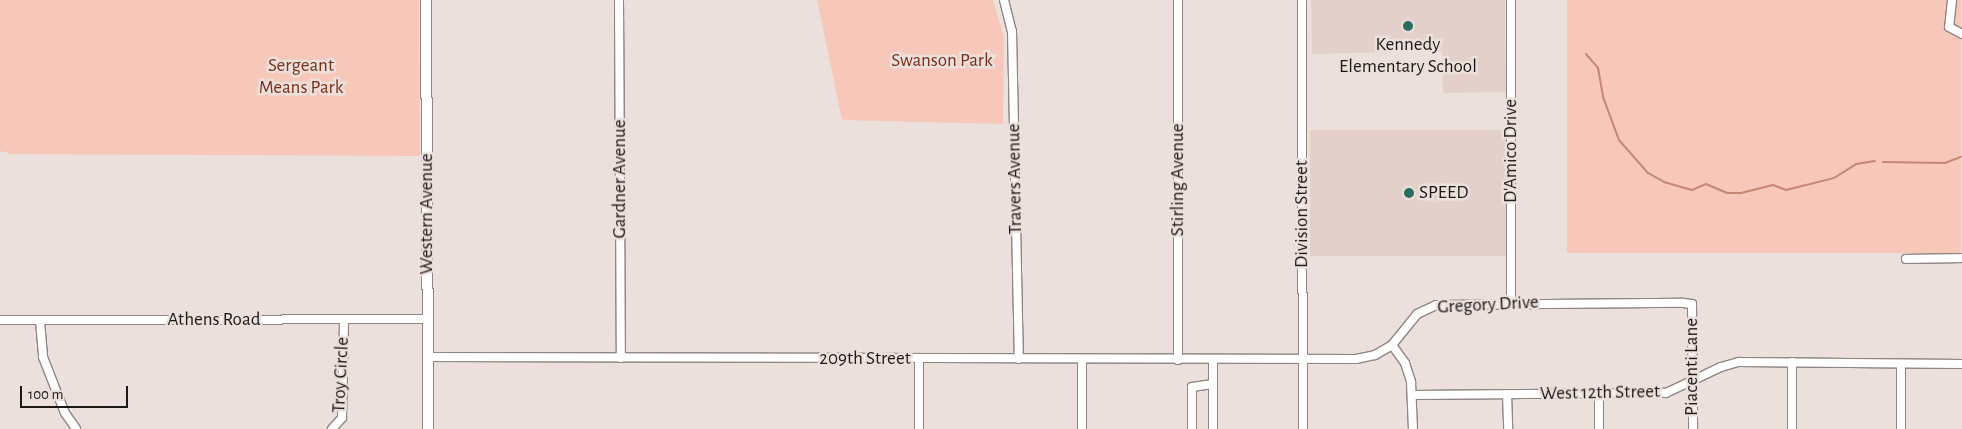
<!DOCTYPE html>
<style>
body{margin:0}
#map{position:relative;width:1962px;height:429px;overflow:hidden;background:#ece0dc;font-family:"Alegreya Sans",sans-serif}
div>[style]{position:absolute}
.built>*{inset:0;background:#e4d0ca;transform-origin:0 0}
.green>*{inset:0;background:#f7c7ba;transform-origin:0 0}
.stream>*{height:2px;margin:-1px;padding:0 1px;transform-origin:1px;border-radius:1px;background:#c58674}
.roads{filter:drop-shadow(1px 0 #908581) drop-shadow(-1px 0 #908581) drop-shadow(0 1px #908581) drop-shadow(0 -1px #908581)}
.minor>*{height:8px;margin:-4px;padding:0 4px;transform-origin:4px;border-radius:4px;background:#fff}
.major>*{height:10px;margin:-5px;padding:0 5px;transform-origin:5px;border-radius:5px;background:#fff}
.dots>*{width:14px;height:14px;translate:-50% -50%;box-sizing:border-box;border:2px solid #ece0dc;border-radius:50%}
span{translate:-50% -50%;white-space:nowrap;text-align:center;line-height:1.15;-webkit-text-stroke:5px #ece0dc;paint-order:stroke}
.poi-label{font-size:19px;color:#1c1817}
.left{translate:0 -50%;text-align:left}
.park-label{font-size:19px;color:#7b2e19}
.street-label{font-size:19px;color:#1c1817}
.scale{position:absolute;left:20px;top:386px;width:108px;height:22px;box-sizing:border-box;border:2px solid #1c1817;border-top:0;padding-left:6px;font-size:15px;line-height:18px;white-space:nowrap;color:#1c1817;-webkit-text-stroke:4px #ece0dc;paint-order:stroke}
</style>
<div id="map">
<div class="built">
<i style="clip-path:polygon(1311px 0,1505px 0,1506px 92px,1443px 93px,1442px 51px,1312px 54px)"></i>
<i style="left:1507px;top:130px;width:126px;height:197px;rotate:90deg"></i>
</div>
<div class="green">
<i style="clip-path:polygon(0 0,419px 0,420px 156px,12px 154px,0 151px)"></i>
<i style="clip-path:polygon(817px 0,993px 0,1004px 37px,1003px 124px,842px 120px)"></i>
<i style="left:1567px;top:0;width:394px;height:253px"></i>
</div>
<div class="stream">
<i style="left:1586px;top:54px;width:18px;rotate:49deg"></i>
<i style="left:1598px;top:68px;width:29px;rotate:80deg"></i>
<i style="left:1603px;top:97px;width:46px;rotate:69.6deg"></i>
<i style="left:1619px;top:140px;width:44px;rotate:48.7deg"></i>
<i style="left:1648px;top:173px;width:18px;rotate:29deg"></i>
<i style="left:1664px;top:182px;width:29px;rotate:16deg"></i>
<i style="left:1692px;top:190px;width:15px;rotate:-23deg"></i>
<i style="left:1706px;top:184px;width:23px;rotate:23deg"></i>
<i style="left:1727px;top:193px;width:14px"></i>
<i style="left:1741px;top:193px;width:33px;rotate:-14deg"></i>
<i style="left:1773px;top:185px;width:14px;rotate:21deg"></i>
<i style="left:1786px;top:190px;width:49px;rotate:-14deg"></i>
<i style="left:1834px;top:178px;width:26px;rotate:-32deg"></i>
<i style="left:1856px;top:164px;width:19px;rotate:-9deg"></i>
<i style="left:1883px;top:162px;width:62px;rotate:0.9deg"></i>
<i style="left:1945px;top:163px;width:17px;rotate:-21deg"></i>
</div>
<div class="roads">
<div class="minor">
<i style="left:619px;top:0;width:358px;rotate:89.7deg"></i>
<i style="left:1004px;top:0;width:32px;rotate:76deg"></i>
<i style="left:1012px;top:31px;width:328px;rotate:88.8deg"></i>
<i style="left:1178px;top:0;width:360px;rotate:90deg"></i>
<i style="left:1302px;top:0;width:429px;rotate:89.9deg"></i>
<i style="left:1511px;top:0;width:302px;rotate:90deg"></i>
<i style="left:1952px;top:0;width:27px;rotate:96deg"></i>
<i style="left:1949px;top:27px;width:15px;rotate:28deg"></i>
<i style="left:1906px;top:259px;width:56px;rotate:-1deg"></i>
<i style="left:0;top:320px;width:428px;rotate:-0.1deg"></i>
<i style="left:40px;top:321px;width:36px;rotate:85deg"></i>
<i style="left:43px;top:357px;width:60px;rotate:68.6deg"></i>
<i style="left:65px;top:413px;width:19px;rotate:55deg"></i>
<i style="left:1392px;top:345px;width:22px;rotate:54deg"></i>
<i style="left:1405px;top:363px;width:20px;rotate:72deg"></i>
<i style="left:1411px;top:382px;width:47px;rotate:87.6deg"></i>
<i style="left:428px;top:357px;width:928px;rotate:0.12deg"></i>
<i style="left:1356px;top:359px;width:19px;rotate:-12deg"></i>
<i style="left:1375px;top:355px;width:20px;rotate:-30deg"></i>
<i style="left:1392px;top:345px;width:40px;rotate:-51deg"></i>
<i style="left:1417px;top:314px;width:21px;rotate:-25deg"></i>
<i style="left:1436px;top:305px;width:247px;rotate:-0.5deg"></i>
<i style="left:1683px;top:303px;width:9px;rotate:6deg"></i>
<i style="left:1692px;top:304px;width:125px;rotate:89.5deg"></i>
<i style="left:1213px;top:359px;width:70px;rotate:90deg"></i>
<i style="left:1082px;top:360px;width:69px;rotate:90deg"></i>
<i style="left:1792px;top:362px;width:67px;rotate:90deg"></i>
<i style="left:1901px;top:365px;width:64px;rotate:90deg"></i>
<i style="left:1507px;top:394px;width:35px;rotate:88deg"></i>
<i style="left:1413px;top:395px;width:253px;rotate:-0.5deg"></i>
<i style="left:1666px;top:393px;width:61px;rotate:-25.3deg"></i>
<i style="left:1721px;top:367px;width:19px;rotate:-16deg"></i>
<i style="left:1739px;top:362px;width:223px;rotate:0.5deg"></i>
<i style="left:1599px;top:395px;width:34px;rotate:90deg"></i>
<i style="left:332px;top:429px;width:15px;rotate:-48deg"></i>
<i style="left:342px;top:418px;width:98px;rotate:-88.8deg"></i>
<i style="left:919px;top:429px;width:70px;rotate:-90deg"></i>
<i style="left:1192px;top:429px;width:42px;rotate:-90deg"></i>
<i style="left:1192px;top:387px;width:21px;rotate:-8deg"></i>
</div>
<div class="major">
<i style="left:426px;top:0;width:429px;rotate:89.7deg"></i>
</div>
</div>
<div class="dots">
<i style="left:1408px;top:26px;background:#296d5f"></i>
<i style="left:1409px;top:193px;background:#296d5f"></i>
</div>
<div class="poi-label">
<span style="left:1408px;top:56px">Kennedy<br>Elementary School</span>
<span class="left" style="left:1419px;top:193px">SPEED</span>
</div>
<div class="park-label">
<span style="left:942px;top:61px">Swanson Park</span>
<span style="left:301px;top:77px">Sergeant<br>Means Park</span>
</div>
<div class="street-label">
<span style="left:1511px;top:151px;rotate:-90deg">D'Amico Drive</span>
<span style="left:620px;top:179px;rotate:-90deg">Gardner Avenue</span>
<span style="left:1015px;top:179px;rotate:-91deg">Travers Avenue</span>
<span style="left:1178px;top:180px;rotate:-90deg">Stirling Avenue</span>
<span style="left:427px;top:214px;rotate:-90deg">Western Avenue</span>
<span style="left:1302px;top:214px;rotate:-90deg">Division Street</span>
<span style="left:1488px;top:305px;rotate:-3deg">Gregory Drive</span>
<span style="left:214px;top:320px">Athens Road</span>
<span style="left:865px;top:359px">209th Street</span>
<span style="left:1692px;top:367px;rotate:-90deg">Piacenti Lane</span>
<span style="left:341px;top:375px;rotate:-87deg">Troy Circle</span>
<span style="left:1600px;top:393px;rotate:-1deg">West 12th Street</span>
</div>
<div class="scale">100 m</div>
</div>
